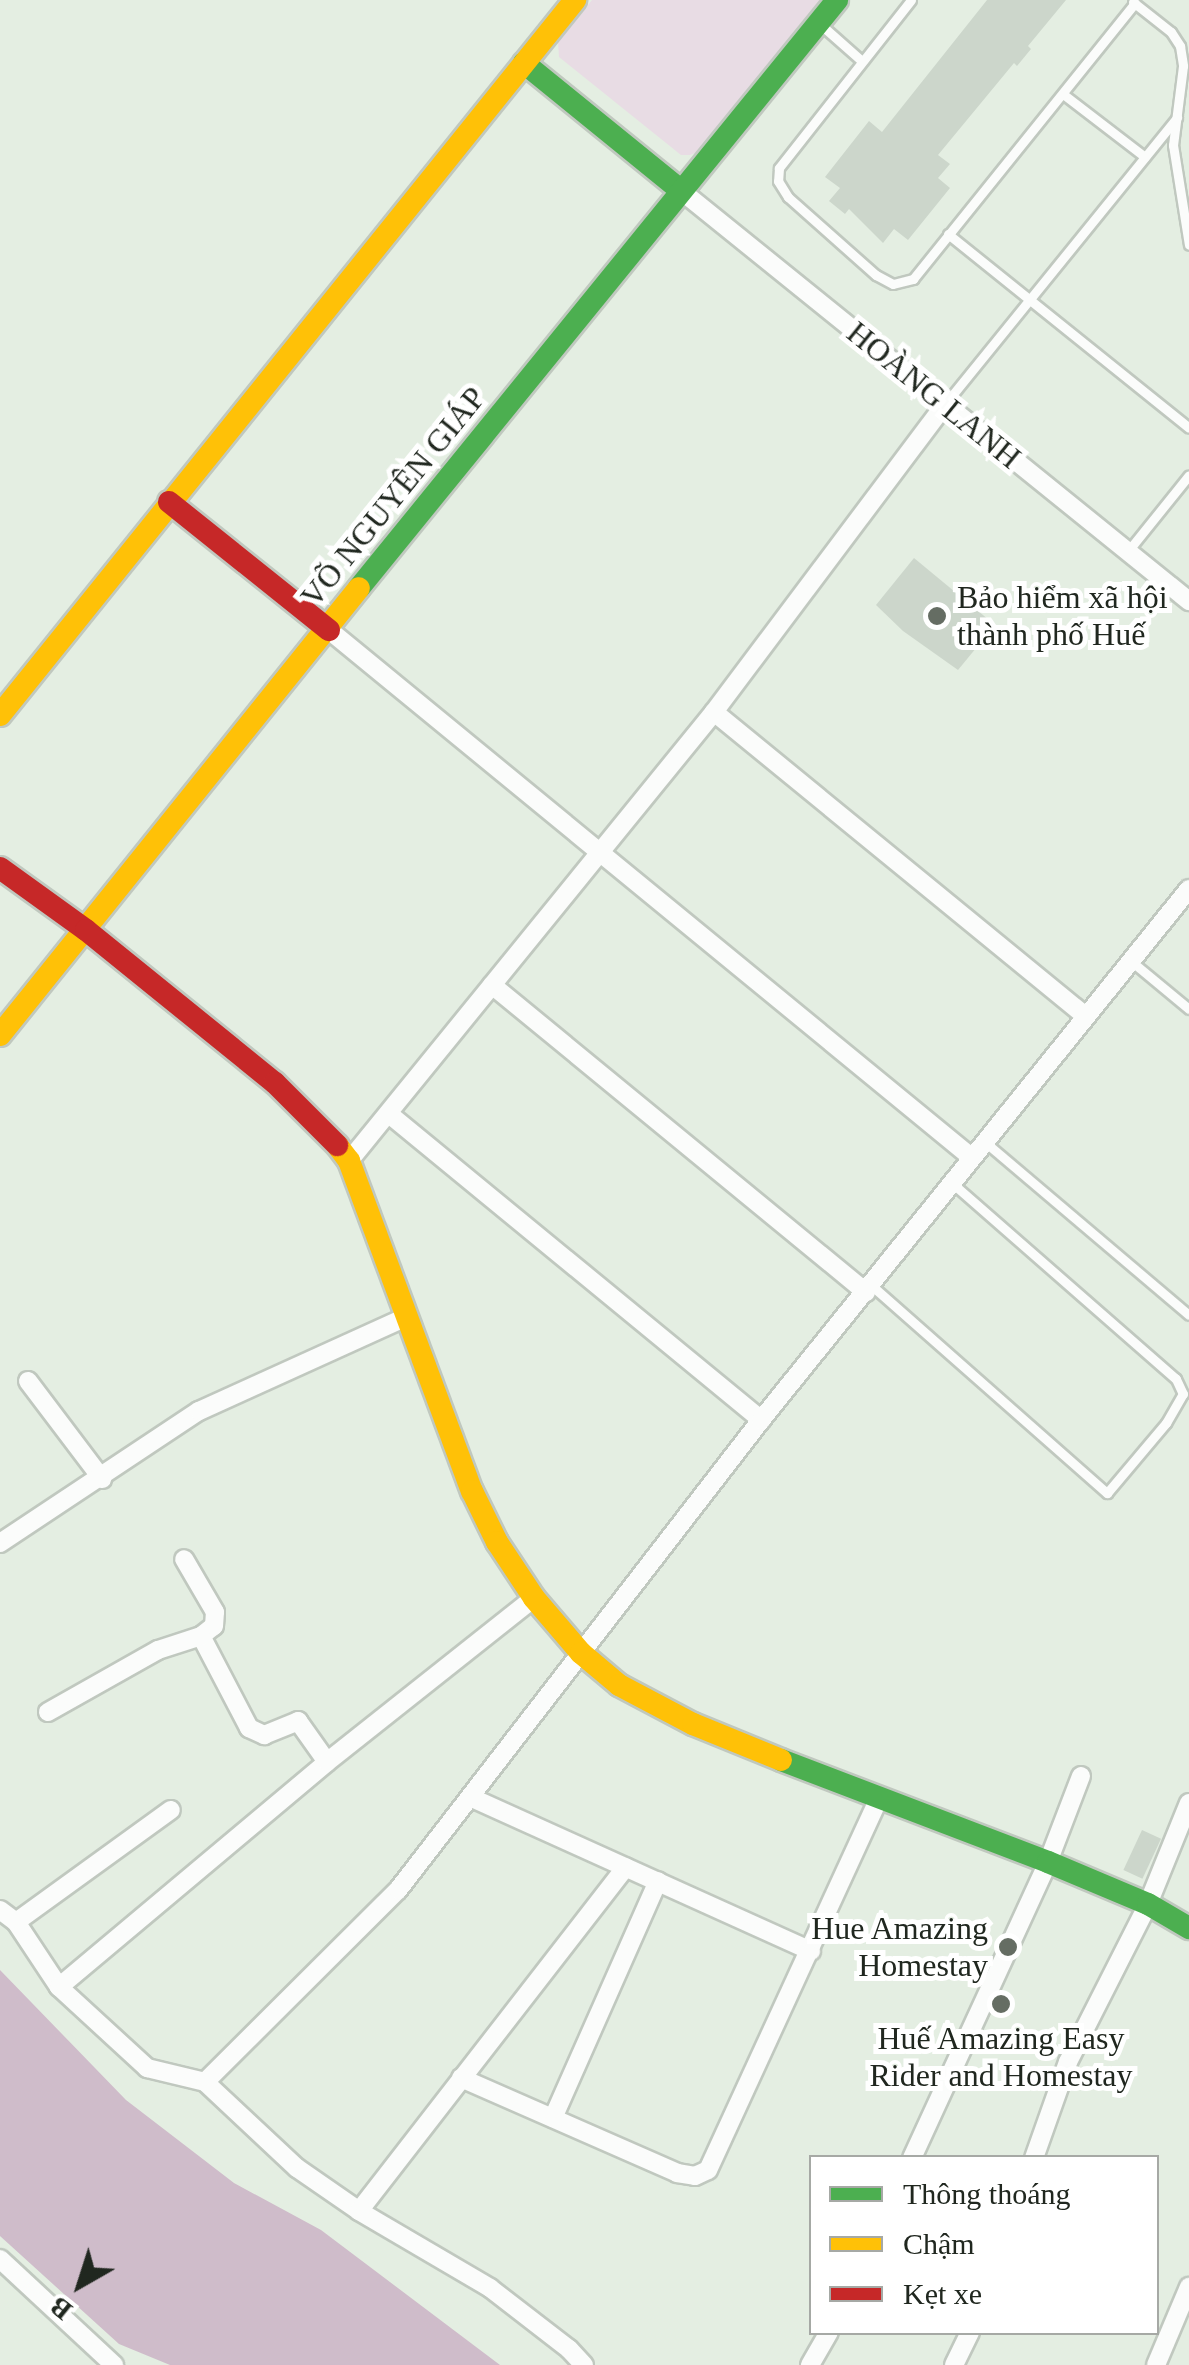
<!DOCTYPE html>
<meta charset="utf-8">
<style>
body{margin:0}
#map{position:relative;width:1189px;height:2365px;overflow:hidden;background:#e4eee2;font-family:"Times New Roman",serif}
div>[style]{position:absolute}
.green>*{inset:0;background:#e8dce4}
.water>*{inset:0;background:#cfbcca}
.building>*{inset:0;background:#ccd6cb;transform-origin:0 0}
.roads{filter:drop-shadow(2px 0 #c0c8bf) drop-shadow(-2px 0 #c0c8bf) drop-shadow(0 2px #c0c8bf) drop-shadow(0 -2px #c0c8bf)}
.lane>*{height:9px;margin:-4.5px;padding:0 4.5px;transform-origin:4.5px;border-radius:4.5px;background:#fbfcfb}
.street>*{height:18px;margin:-9px;padding:0 9px;transform-origin:9px;border-radius:9px;background:#fbfcfb}
.fast>*{height:22px;margin:-11px;padding:0 11px;transform-origin:11px;border-radius:11px;background:#4caf50}
.slow>*{height:22px;margin:-11px;padding:0 11px;transform-origin:11px;border-radius:11px;background:#ffc107}
.jam>*{height:22px;margin:-11px;padding:0 11px;transform-origin:11px;border-radius:11px;background:#c62828}
.dots>*{width:28px;height:28px;translate:-50% -50%;box-sizing:border-box;border:5px solid #fff;border-radius:50%}
span{translate:-50% -50%;white-space:nowrap;text-align:center;line-height:1.15;-webkit-text-stroke:10px #fff;paint-order:stroke}
.street-label{font-size:32px;color:#20271f}
.poi-label{font-size:32px;color:#20271f}
.left{translate:0 -50%;text-align:left}
.right{translate:-100% -50%;text-align:right}
.legend{position:absolute;left:809px;top:2155px;width:350px;height:180px;box-sizing:border-box;background:#fff;border:2px solid #a6a9a5;margin:0;padding:12px 18px;list-style:none;font-size:30px;color:#20271f}
.legend li{display:flex;align-items:center;gap:20px;height:50px}
.legend b{width:50px;border:2px solid #a6a9a5}
.north{position:absolute;left:30px;top:2235px;width:100px;height:100px;-webkit-text-stroke:8px #fff;paint-order:stroke;rotate:219deg;font-size:28px;font-weight:700;line-height:40px;text-align:center;color:#20271f}
.north::after{content:'';display:block;margin:auto;width:35px;height:45px;background:#20271f;clip-path:polygon(50% 0,100% 100%,50% 72%,0 100%)}
</style>
<div id="map">
<div class="green">
<i style="clip-path:polygon(592px 0,821px 0,700px 151px,690px 155px,681px 155px,559px 57px,558px 42px)"></i>
</div>
<div class="water">
<i style="clip-path:polygon(0 1970px,126px 2100px,234px 2183px,321px 2230px,500px 2365px,170px 2365px,119px 2344px,0 2236px)"></i>
</div>
<div class="building">
<i style="clip-path:polygon(987px 0,1066px 0,1028px 46px,1031px 49px,1017px 66px,1014px 63px,938px 155px,950px 164px,938px 178px,950px 188px,908px 240px,894px 229px,883px 243px,849px 209px,845px 214px,829px 201px,840px 188px,825px 177px,869px 121px,882px 132px)"></i>
<i style="clip-path:polygon(914px 558px,995px 625px,958px 670px,903px 631px,876px 605px)"></i>
<i style="left:1142px;top:1830px;width:21px;height:44px;rotate:25deg"></i>
</div>
<div class="roads">
<div class="lane">
<i style="left:911px;top:0;width:214px;rotate:128.2deg"></i>
<i style="left:779px;top:168px;width:13px;rotate:94deg"></i>
<i style="left:778px;top:181px;width:19px;rotate:58deg"></i>
<i style="left:788px;top:197px;width:118px;rotate:41.6deg"></i>
<i style="left:876px;top:275px;width:19px;rotate:28deg"></i>
<i style="left:893px;top:284px;width:21px;rotate:-14deg"></i>
<i style="left:913px;top:279px;width:354px;rotate:-51.2deg"></i>
<i style="left:1133px;top:2px;width:48px;rotate:38.3deg"></i>
<i style="left:1171px;top:32px;width:17px;rotate:57deg"></i>
<i style="left:1180px;top:46px;width:20px;rotate:81deg"></i>
<i style="left:1183px;top:66px;width:80px;rotate:97.2deg"></i>
<i style="left:1173px;top:145px;width:101px;rotate:80.9deg"></i>
<i style="left:820px;top:24px;width:56px;rotate:41.4deg"></i>
<i style="left:1063px;top:94px;width:103px;rotate:37.5deg"></i>
<i style="left:948px;top:234px;width:309px;rotate:38.8deg"></i>
<i style="left:945px;top:404px;width:369px;rotate:-51deg"></i>
<i style="left:1128px;top:551px;width:97px;rotate:-51.2deg"></i>
<i style="left:1131px;top:961px;width:75px;rotate:39.6deg"></i>
<i style="left:985px;top:1142px;width:267px;rotate:40.3deg"></i>
<i style="left:871px;top:1285px;width:315px;rotate:41.4deg"></i>
<i style="left:1107px;top:1493px;width:92px;rotate:-49.9deg"></i>
<i style="left:1166px;top:1423px;width:34px;rotate:-60deg"></i>
<i style="left:1183px;top:1394px;width:17px;rotate:-115deg"></i>
<i style="left:1176px;top:1379px;width:299px;rotate:-138.8deg"></i>
</div>
<div class="street">
<i style="left:679px;top:189px;width:656px;rotate:38.93deg"></i>
<i style="left:329px;top:630px;width:831px;rotate:39.38deg"></i>
<i style="left:714px;top:712px;width:480px;rotate:39.3deg"></i>
<i style="left:492px;top:985px;width:484px;rotate:39.4deg"></i>
<i style="left:389px;top:1114px;width:482px;rotate:39.4deg"></i>
<i style="left:349px;top:1161px;width:579px;rotate:-50.89deg"></i>
<i style="left:714px;top:712px;width:385px;rotate:-53.1deg"></i>
<i style="left:28px;top:1381px;width:123px;rotate:52.9deg"></i>
<i style="left:0;top:1543px;width:239px;rotate:-33.6deg"></i>
<i style="left:199px;top:1411px;width:227px;rotate:-24.4deg"></i>
<i style="left:201px;top:1636px;width:104px;rotate:62.4deg"></i>
<i style="left:249px;top:1728px;width:17px;rotate:25deg"></i>
<i style="left:264px;top:1735px;width:37px;rotate:-22deg"></i>
<i style="left:298px;top:1721px;width:50px;rotate:54.7deg"></i>
<i style="left:48px;top:1712px;width:126px;rotate:-29.4deg"></i>
<i style="left:158px;top:1650px;width:45px;rotate:-18deg"></i>
<i style="left:201px;top:1636px;width:16px;rotate:-38deg"></i>
<i style="left:214px;top:1626px;width:14px;rotate:-86deg"></i>
<i style="left:215px;top:1612px;width:61px;rotate:-120.3deg"></i>
<i style="left:472px;top:1798px;width:372px;rotate:24.3deg"></i>
<i style="left:0;top:1910px;width:20px;rotate:37deg"></i>
<i style="left:16px;top:1922px;width:78px;rotate:56.5deg"></i>
<i style="left:59px;top:1987px;width:120px;rotate:42.6deg"></i>
<i style="left:147px;top:2068px;width:60px;rotate:13.6deg"></i>
<i style="left:205px;top:2082px;width:126px;rotate:43.1deg"></i>
<i style="left:297px;top:2168px;width:75px;rotate:34.7deg"></i>
<i style="left:359px;top:2211px;width:152px;rotate:30.4deg"></i>
<i style="left:490px;top:2288px;width:100px;rotate:37.7deg"></i>
<i style="left:569px;top:2349px;width:22px;rotate:47deg"></i>
<i style="left:16px;top:1922px;width:191px;rotate:-35.9deg"></i>
<i style="left:59px;top:1987px;width:350px;rotate:-40deg"></i>
<i style="left:327px;top:1762px;width:264px;rotate:-38.4deg"></i>
<i style="left:461px;top:2078px;width:236px;rotate:23.7deg"></i>
<i style="left:677px;top:2173px;width:18px;rotate:9deg"></i>
<i style="left:695px;top:2176px;width:14px;rotate:-25deg"></i>
<i style="left:708px;top:2170px;width:407px;rotate:-65.3deg"></i>
<i style="left:205px;top:2082px;width:272px;rotate:-44.9deg"></i>
<i style="left:398px;top:1890px;width:594px;rotate:-52.32deg"></i>
<i style="left:761px;top:1420px;width:682px;rotate:-51.13deg"></i>
<i style="left:553px;top:2118px;width:259px;rotate:-66.1deg"></i>
<i style="left:912px;top:2158px;width:326px;rotate:-65.3deg"></i>
<i style="left:1048px;top:1862px;width:92px;rotate:-69deg"></i>
<i style="left:1034px;top:2158px;width:102px;rotate:-70.5deg"></i>
<i style="left:1068px;top:2062px;width:177px;rotate:-63.1deg"></i>
<i style="left:1148px;top:1904px;width:109px;rotate:-67.9deg"></i>
<i style="left:359px;top:2211px;width:435px;rotate:-52.2deg"></i>
<i style="left:0;top:2259px;width:156px;rotate:42.9deg"></i>
<i style="left:810px;top:2365px;width:38px;rotate:-60deg"></i>
<i style="left:954px;top:2365px;width:37px;rotate:-64deg"></i>
<i style="left:1156px;top:2365px;width:85px;rotate:-67.1deg"></i>
</div>
<div class="fast">
<i style="left:524px;top:63px;width:200px;rotate:39.1deg"></i>
<i style="left:359px;top:588px;width:758px;rotate:-50.89deg"></i>
<i style="left:781px;top:1760px;width:286px;rotate:20.9deg"></i>
<i style="left:1048px;top:1862px;width:108px;rotate:22.8deg"></i>
<i style="left:1148px;top:1904px;width:48px;rotate:30.3deg"></i>
</div>
<div class="slow">
<i style="left:0;top:715px;width:918px;rotate:-51.19deg"></i>
<i style="left:0;top:1035px;width:573px;rotate:-51.23deg"></i>
<i style="left:337px;top:1145px;width:20px;rotate:53deg"></i>
<i style="left:349px;top:1161px;width:352px;rotate:69.6deg"></i>
<i style="left:472px;top:1491px;width:57px;rotate:63.9deg"></i>
<i style="left:497px;top:1542px;width:67px;rotate:56.5deg"></i>
<i style="left:534px;top:1598px;width:72px;rotate:49.5deg"></i>
<i style="left:581px;top:1653px;width:50px;rotate:40.1deg"></i>
<i style="left:619px;top:1685px;width:84px;rotate:27.8deg"></i>
<i style="left:693px;top:1724px;width:95px;rotate:22.2deg"></i>
</div>
<div class="jam">
<i style="left:169px;top:502px;width:205px;rotate:38.7deg"></i>
<i style="left:0;top:868px;width:106px;rotate:35.8deg"></i>
<i style="left:86px;top:930px;width:243px;rotate:39deg"></i>
<i style="left:275px;top:1083px;width:88px;rotate:45deg"></i>
</div>
</div>
<div class="dots">
<i style="left:937px;top:616px;background:#656d63"></i>
<i style="left:1008px;top:1947px;background:#656d63"></i>
<i style="left:1001px;top:2004px;background:#656d63"></i>
</div>
<div class="street-label">
<span style="left:934px;top:395px;rotate:39deg">HOÀNG LANH</span>
<span style="left:393px;top:497px;rotate:-51deg">VÕ NGUYÊN GIÁP</span>
</div>
<div class="poi-label">
<span class="left" style="left:957px;top:616px">Bảo hiểm xã hội<br>thành phố Huế</span>
<span class="right" style="left:988px;top:1947px">Hue Amazing<br>Homestay</span>
<span style="left:1001px;top:2057px">Huế Amazing Easy<br>Rider and Homestay</span>
</div>
<ul class="legend">
<li><b style="height:12px;background:#4caf50"></b>Thông thoáng</li>
<li><b style="height:12px;background:#ffc107"></b>Chậm</li>
<li><b style="height:12px;background:#c62828"></b>Kẹt xe</li>
</ul>
<div class="north">B</div>
</div>
